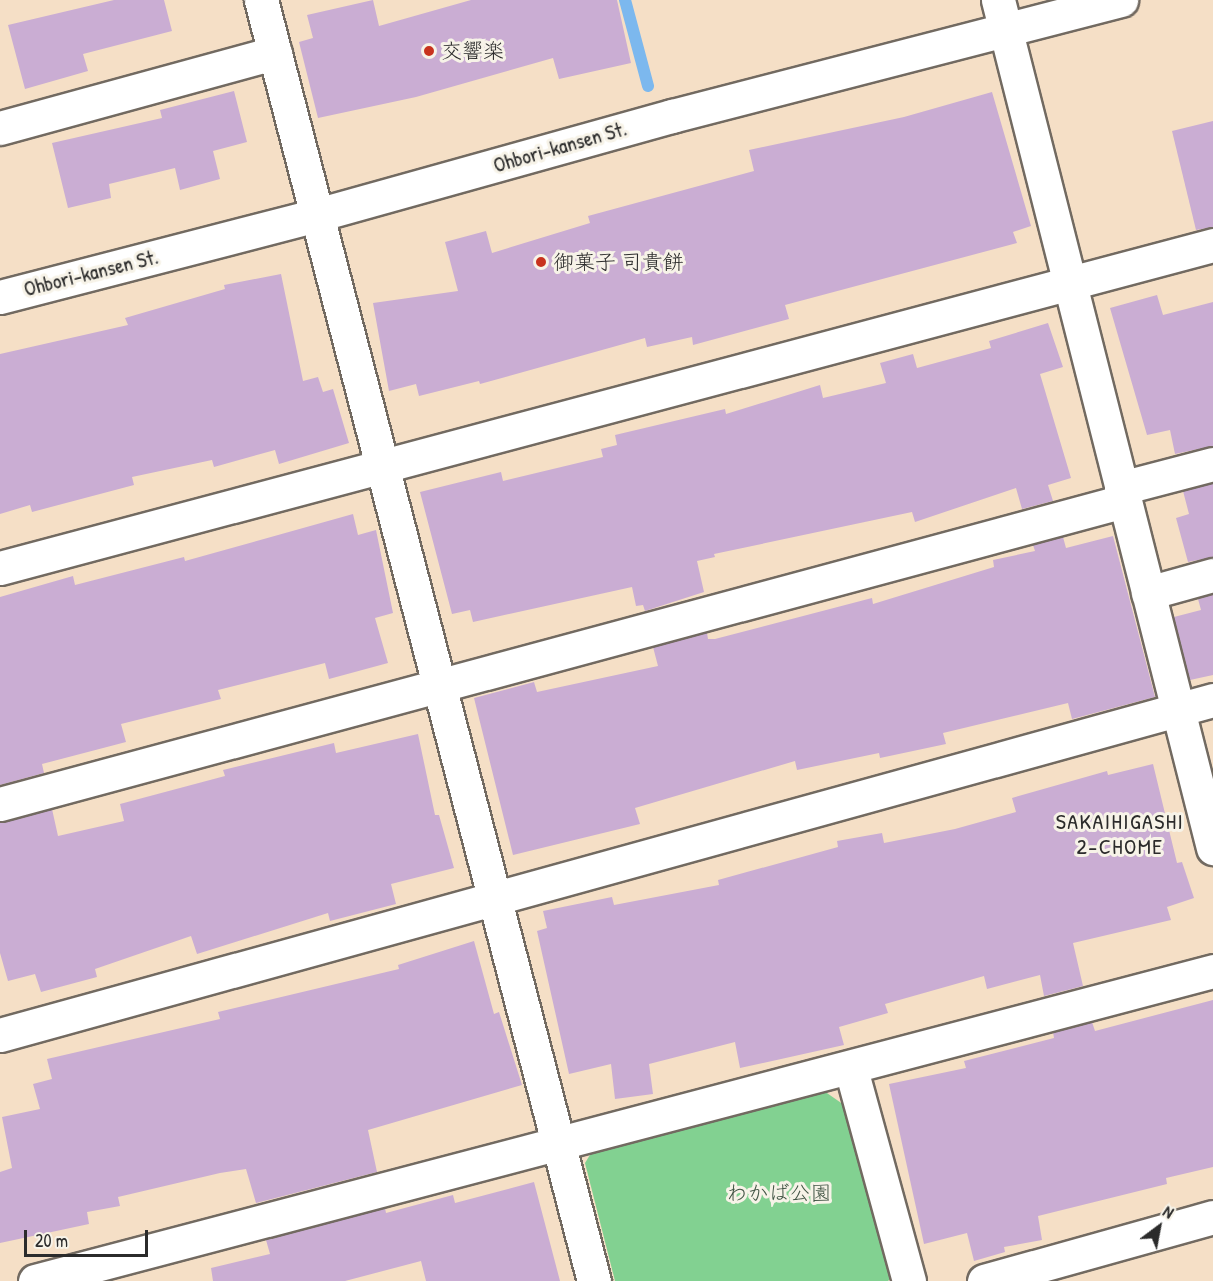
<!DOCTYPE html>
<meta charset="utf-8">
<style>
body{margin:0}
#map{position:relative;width:1213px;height:1281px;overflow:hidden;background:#f5dfc6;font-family:"Patrick Hand","Klee One",sans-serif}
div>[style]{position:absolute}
.green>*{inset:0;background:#82d191}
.stream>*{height:12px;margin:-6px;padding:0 6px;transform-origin:6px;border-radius:6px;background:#7cb8ee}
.building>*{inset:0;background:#caadd3}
.roads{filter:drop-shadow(2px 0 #726a61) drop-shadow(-2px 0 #726a61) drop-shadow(0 2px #726a61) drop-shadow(0 -2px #726a61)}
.street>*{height:33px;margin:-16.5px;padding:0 16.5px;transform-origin:16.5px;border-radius:16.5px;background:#fff}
.secondary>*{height:33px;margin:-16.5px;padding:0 16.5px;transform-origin:16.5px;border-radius:16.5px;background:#fff}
.dots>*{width:16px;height:16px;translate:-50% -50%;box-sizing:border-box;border:3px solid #f7f3e8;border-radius:50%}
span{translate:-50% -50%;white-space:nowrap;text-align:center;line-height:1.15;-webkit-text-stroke:6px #f7f3e8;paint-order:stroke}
.poi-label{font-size:21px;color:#2b2b2b}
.left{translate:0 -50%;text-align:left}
.street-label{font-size:21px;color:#2b2b2b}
.park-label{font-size:21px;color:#415444}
.neighbourhood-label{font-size:22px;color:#2b2b2b;letter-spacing:1.5px}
.north{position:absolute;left:1129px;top:1197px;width:60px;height:60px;-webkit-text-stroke:4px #f7f3e8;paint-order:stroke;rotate:32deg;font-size:16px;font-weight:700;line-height:24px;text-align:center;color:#2b2b2b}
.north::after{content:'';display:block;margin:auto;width:21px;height:27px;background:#2b2b2b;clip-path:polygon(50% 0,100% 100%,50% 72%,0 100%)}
.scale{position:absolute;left:24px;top:1230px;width:124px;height:27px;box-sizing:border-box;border:3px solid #2b2b2b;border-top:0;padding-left:8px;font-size:18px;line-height:21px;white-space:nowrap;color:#2b2b2b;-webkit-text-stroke:4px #f7f3e8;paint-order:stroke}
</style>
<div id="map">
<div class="green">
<i style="clip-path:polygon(824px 1091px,847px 1107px,891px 1278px,888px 1281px,615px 1281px,585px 1163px,593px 1150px)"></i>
</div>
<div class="stream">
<i style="left:625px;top:0;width:89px;rotate:75deg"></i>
</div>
<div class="building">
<i style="clip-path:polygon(114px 0,164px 0,172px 31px,83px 54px,88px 71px,25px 89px,8px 25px)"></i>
<i style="clip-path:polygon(373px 0,379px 26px,471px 0,617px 0,631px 63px,559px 79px,553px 58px,416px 97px,318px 118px,299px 42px,313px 38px,307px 15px)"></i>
<i style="clip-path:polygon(234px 91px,247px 142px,213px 151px,220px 179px,180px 190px,175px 168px,109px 184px,111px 198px,68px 208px,52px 143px,162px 118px,160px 110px)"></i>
<i style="clip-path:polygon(992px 92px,1031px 226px,1013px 232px,1017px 243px,785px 305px,789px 319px,693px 345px,692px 337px,647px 347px,645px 338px,480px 384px,479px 381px,419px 396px,416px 384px,389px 391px,373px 303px,458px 291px,445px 242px,486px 231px,492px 253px,590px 223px,588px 216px,754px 171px,749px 150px,904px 117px)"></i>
<i style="clip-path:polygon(1213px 121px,1213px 227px,1196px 230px,1172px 131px)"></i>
<i style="clip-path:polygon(281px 274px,303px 381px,318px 377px,323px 392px,333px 389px,349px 443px,279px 464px,275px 450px,214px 467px,212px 460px,132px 477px,134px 485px,32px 512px,30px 505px,0 514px,0 354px,128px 325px,125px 318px,225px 289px,224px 285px)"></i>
<i style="clip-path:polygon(1157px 295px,1163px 315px,1213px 302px,1213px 446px,1175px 454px,1170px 430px,1147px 435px,1110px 308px)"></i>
<i style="clip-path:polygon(1048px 323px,1063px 367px,1040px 374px,1071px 478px,1048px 485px,1053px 501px,1022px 509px,1016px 488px,915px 522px,912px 512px,714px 554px,715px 557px,697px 561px,704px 592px,645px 611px,643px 605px,636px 606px,632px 587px,473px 622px,470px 610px,452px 614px,420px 492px,501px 472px,503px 481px,603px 457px,601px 449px,617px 445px,615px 435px,725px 409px,726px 414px,820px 385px,823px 398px,886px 383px,880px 363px,913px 354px,917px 368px,991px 348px,989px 341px)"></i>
<i style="clip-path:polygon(1213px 483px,1213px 557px,1188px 562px,1176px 518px,1189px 514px,1183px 491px)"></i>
<i style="clip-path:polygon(353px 514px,358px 535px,376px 530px,393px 613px,375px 618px,388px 663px,329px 679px,325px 663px,218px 690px,221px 699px,121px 724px,126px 742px,42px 764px,44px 773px,0 785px,0 597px,73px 576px,75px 585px,184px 557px,185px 561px)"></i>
<i style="clip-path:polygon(1113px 536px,1155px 697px,1072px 719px,1068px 703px,943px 733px,946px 744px,880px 758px,879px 753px,797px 770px,795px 761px,635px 808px,640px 824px,513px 855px,474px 698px,534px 682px,537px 692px,658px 666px,653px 647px,707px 633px,708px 639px,715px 639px,872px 598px,873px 604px,994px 567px,993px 560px,1035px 551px,1033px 545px,1063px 537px,1066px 548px)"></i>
<i style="clip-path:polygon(1213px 594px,1213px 675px,1190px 680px,1174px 617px,1201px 610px,1198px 599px)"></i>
<i style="clip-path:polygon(418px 734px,435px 815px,439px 815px,454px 868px,391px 884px,396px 904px,330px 921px,328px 913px,197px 954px,191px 936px,95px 969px,97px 977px,41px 992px,35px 974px,8px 981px,0 953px,0 822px,52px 809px,58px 836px,124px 821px,120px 804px,225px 776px,223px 770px,334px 743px,336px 753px)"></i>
<i style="clip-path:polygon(1153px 764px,1177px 863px,1182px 862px,1194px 898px,1167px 907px,1171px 920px,1073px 943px,1083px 986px,1044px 996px,1040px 975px,987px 989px,984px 976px,885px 1004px,888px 1013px,839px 1027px,844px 1045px,740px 1068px,735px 1042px,649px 1064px,653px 1094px,615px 1099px,611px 1064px,569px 1074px,537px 931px,547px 928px,543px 911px,612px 897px,614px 905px,719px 885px,718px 880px,838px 847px,837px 841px,882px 833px,884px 843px,955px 829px,1016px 812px,1012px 798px,1107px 771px,1108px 775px)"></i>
<i style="clip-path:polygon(474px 941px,494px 1014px,499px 1012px,522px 1085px,368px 1130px,377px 1172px,256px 1203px,246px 1169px,220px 1173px,118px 1197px,120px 1206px,87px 1212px,89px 1224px,0 1243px,0 1172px,12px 1168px,2px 1117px,40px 1109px,33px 1084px,52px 1079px,47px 1059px,220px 1019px,218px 1012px,399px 969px,398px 965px)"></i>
<i style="clip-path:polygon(1213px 1000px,1213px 1167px,1166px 1178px,1167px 1184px,1038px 1216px,1042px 1240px,1004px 1247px,1005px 1252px,974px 1261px,967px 1233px,924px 1244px,889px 1084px,966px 1068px,964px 1061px,1054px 1038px,1053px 1032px,1092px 1022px,1095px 1031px)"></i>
<i style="clip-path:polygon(534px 1182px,560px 1281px,426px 1281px,421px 1261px,345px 1281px,213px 1281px,211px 1268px,270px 1254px,266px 1240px,385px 1208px,386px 1213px,453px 1195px,455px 1203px)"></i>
</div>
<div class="roads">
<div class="street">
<i style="left:261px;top:0;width:1324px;rotate:75.43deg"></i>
<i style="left:998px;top:0;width:875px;rotate:75.77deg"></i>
<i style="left:0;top:128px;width:285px;rotate:-15.3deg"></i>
<i style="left:1121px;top:488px;width:95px;rotate:-14.6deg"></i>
<i style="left:0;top:568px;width:1255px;rotate:-14.91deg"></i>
<i style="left:1148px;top:593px;width:67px;rotate:-15.5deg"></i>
<i style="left:0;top:804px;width:1164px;rotate:-15.09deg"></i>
<i style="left:0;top:1035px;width:1258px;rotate:-15.44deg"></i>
<i style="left:851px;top:1069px;width:220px;rotate:74.7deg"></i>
<i style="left:35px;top:1281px;width:1218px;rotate:-14.74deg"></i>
<i style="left:984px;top:1281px;width:238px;rotate:-15.6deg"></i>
</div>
<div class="secondary">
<i style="left:0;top:297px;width:327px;rotate:-14.5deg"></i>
<i style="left:317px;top:215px;width:369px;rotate:-15.6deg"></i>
<i style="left:672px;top:116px;width:464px;rotate:-14.5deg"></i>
</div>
</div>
<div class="dots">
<i style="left:429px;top:51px;background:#c8321e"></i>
<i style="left:541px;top:262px;background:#c8321e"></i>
</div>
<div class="poi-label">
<span class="left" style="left:441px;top:51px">交響楽</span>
<span class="left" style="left:553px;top:262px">御菓子 司貴餅</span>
</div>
<div class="street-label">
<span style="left:560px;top:147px;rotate:-16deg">Ohbori-kansen St.</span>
<span style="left:91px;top:273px;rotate:-14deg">Ohbori-kansen St.</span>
</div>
<div class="park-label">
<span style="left:779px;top:1193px">わかば公園</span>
</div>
<div class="neighbourhood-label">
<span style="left:1120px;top:834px">SAKAIHIGASHI<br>2-CHOME</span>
</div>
<div class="north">N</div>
<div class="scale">20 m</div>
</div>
